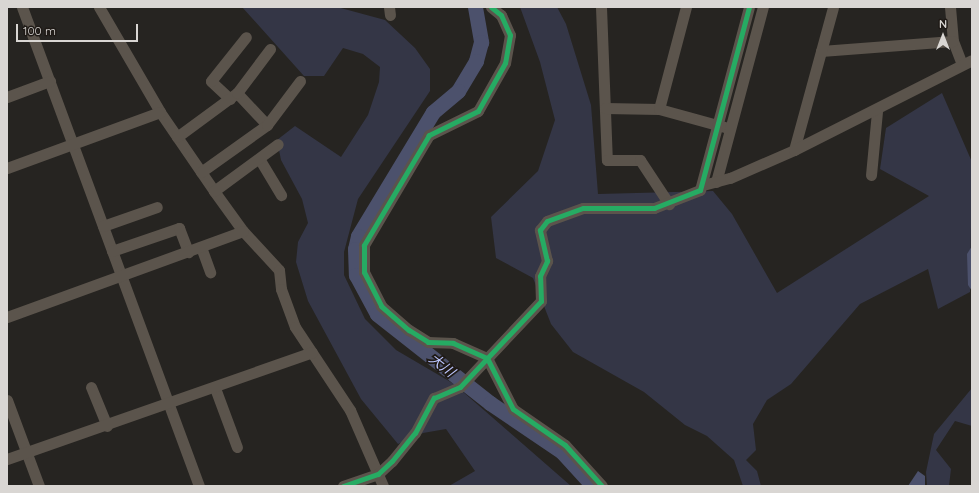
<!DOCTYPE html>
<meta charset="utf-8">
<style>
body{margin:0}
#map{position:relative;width:979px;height:493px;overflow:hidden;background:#262421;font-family:Quicksand,"Noto Sans JP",sans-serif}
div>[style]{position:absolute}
.green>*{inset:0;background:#343646}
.water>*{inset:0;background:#4c516c}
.river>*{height:15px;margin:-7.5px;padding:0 7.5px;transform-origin:7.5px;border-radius:7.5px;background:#4c516c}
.minor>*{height:11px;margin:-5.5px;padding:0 5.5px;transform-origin:5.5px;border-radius:5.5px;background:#5b544c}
.cycleway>*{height:5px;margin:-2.5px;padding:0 2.5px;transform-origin:2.5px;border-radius:2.5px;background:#26ab63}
span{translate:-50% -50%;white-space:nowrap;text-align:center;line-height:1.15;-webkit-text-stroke:3.5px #1f1a16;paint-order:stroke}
.water-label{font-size:14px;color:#bcc5fe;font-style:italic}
.frame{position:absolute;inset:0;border:8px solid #d9d6d3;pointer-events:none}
.north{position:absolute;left:923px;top:16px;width:40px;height:40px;-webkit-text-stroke:3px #1f1a16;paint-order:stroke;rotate:0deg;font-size:11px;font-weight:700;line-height:16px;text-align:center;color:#d9d6d3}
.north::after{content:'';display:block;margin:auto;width:14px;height:18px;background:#d9d6d3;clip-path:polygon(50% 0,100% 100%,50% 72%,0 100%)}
.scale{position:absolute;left:16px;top:24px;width:122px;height:18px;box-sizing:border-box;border:2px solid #d9d6d3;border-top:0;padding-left:5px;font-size:12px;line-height:14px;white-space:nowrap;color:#d9d6d3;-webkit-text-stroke:3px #1f1a16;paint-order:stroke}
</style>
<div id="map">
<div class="green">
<i style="clip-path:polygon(242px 7px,337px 7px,385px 20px,415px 48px,430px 69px,430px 91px,358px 199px,344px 252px,344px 275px,365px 319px,396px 350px,454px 384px,571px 486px,449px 486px,475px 471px,446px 429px,423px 433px,398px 444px,361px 399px,308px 301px,296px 262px,298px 242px,308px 223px,302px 199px,281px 160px,277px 140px,295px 126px,341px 157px,368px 115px,379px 82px,380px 67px,363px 54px,343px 48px,324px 76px,304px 76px)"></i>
<i style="clip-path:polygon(520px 7px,557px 7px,566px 24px,591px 105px,598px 194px,713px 191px,732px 214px,777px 293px,929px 196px,880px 169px,886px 128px,942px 93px,972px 162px,970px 292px,938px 309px,928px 269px,860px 304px,791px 384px,767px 400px,753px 424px,756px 450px,746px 460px,757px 471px,761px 486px,743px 486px,734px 460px,707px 436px,685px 425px,644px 392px,573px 352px,551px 324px,533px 278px,496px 258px,491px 217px,538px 171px,555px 120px,540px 62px)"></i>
<i style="clip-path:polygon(972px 388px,972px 426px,955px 421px,936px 450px,951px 469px,949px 486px,927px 486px,926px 472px,934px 434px)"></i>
</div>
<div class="water">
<i style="clip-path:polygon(972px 246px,972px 291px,968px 285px,967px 254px)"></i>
<i style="clip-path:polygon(918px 471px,925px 476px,925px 486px,908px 486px)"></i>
</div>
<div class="river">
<i style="left:475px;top:7px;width:36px;rotate:80deg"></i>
<i style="left:481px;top:42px;width:20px;rotate:105deg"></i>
<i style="left:476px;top:61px;width:35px;rotate:121deg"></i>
<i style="left:458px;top:91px;width:33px;rotate:140deg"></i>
<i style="left:433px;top:112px;width:145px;rotate:121.2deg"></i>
<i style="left:358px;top:236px;width:13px;rotate:103deg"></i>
<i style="left:355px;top:249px;width:26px;rotate:88deg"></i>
<i style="left:356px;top:275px;width:44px;rotate:61.7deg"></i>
<i style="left:377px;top:314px;width:144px;rotate:38.2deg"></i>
<i style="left:490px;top:403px;width:87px;rotate:34.2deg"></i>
<i style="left:562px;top:452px;width:46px;rotate:47.6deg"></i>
</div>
<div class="minor">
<i style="left:22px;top:7px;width:511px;rotate:69.72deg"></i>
<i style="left:99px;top:7px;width:121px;rotate:59.8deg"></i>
<i style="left:160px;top:112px;width:96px;rotate:55.6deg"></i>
<i style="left:214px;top:191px;width:49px;rotate:54.1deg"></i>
<i style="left:243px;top:231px;width:53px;rotate:47.3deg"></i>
<i style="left:279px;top:270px;width:19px;rotate:84deg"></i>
<i style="left:281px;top:289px;width:40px;rotate:69.8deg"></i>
<i style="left:295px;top:327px;width:100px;rotate:56.5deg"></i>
<i style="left:350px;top:410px;width:83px;rotate:66.5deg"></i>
<i style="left:389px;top:7px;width:8px;rotate:83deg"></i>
<i style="left:491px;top:7px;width:13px;rotate:39deg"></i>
<i style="left:501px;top:15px;width:22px;rotate:66deg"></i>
<i style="left:510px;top:35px;width:28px;rotate:100deg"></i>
<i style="left:505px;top:63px;width:55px;rotate:119.4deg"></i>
<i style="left:478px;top:111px;width:55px;rotate:153.9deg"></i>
<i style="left:429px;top:135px;width:128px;rotate:120.6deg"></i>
<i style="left:364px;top:245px;width:27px;rotate:90deg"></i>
<i style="left:364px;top:272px;width:38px;rotate:63deg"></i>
<i style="left:381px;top:306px;width:37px;rotate:41deg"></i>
<i style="left:409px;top:330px;width:22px;rotate:32deg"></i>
<i style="left:428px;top:342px;width:25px;rotate:2deg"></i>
<i style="left:453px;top:343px;width:37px;rotate:24deg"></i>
<i style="left:487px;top:358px;width:57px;rotate:63deg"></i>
<i style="left:513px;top:409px;width:63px;rotate:34.7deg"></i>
<i style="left:565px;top:445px;width:55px;rotate:47.9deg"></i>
<i style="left:601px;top:7px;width:153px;rotate:87.8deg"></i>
<i style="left:607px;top:160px;width:33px"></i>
<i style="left:640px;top:160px;width:53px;rotate:56.6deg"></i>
<i style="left:950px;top:7px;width:34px;rotate:85deg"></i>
<i style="left:953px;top:41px;width:25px;rotate:69deg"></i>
<i style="left:821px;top:51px;width:132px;rotate:-4.3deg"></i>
<i style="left:237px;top:93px;width:44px;rotate:46.8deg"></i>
<i style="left:7px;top:97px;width:46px;rotate:-20.4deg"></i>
<i style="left:230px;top:99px;width:26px;rotate:-137deg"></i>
<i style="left:211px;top:81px;width:56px;rotate:-51.5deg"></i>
<i style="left:605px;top:108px;width:54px;rotate:1.1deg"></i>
<i style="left:659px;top:109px;width:68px;rotate:15.3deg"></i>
<i style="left:659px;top:109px;width:106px;rotate:-75.2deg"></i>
<i style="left:177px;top:137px;width:74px;rotate:-36.3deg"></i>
<i style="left:237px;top:93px;width:55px;rotate:-53.1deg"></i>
<i style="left:794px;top:150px;width:148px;rotate:-74.7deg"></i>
<i style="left:260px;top:160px;width:41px;rotate:59deg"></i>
<i style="left:7px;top:168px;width:163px;rotate:-20.1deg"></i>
<i style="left:201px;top:172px;width:81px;rotate:-35.5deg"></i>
<i style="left:267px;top:125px;width:55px;rotate:-53.1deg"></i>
<i style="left:871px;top:175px;width:64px;rotate:-84.6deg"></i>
<i style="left:716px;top:182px;width:181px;rotate:-75deg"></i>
<i style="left:703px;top:185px;width:28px;rotate:-15deg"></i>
<i style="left:730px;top:178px;width:70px;rotate:-23.6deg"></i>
<i style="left:794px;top:150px;width:199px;rotate:-26.8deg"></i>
<i style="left:214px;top:191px;width:79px;rotate:-36.3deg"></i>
<i style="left:103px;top:226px;width:57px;rotate:-19.4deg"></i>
<i style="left:201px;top:247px;width:27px;rotate:70deg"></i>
<i style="left:112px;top:251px;width:71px;rotate:-18.9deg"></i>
<i style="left:179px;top:228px;width:26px;rotate:69deg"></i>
<i style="left:7px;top:317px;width:251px;rotate:-20deg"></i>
<i style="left:91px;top:387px;width:42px;rotate:67.7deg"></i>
<i style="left:215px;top:388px;width:63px;rotate:69.6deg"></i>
<i style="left:7px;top:400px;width:92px;rotate:69.6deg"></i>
<i style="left:7px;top:459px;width:323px;rotate:-19.3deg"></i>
<i style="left:343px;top:486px;width:37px;rotate:-19deg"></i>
<i style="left:378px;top:474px;width:19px;rotate:-43deg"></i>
<i style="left:392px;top:461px;width:36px;rotate:-51deg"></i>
<i style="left:415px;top:433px;width:40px;rotate:-62deg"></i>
<i style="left:434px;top:398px;width:28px;rotate:-23deg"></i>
<i style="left:460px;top:387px;width:118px;rotate:-46.7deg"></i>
<i style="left:541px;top:301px;width:25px;rotate:-92deg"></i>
<i style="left:540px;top:276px;width:17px;rotate:-65deg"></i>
<i style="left:547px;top:261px;width:32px;rotate:-103deg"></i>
<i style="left:540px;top:230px;width:11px;rotate:-52deg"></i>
<i style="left:547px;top:221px;width:38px;rotate:-20deg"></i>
<i style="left:583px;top:208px;width:71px"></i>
<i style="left:654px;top:208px;width:49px;rotate:-21.4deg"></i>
<i style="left:700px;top:190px;width:189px;rotate:-75deg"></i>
</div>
<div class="cycleway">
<i style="left:491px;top:7px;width:13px;rotate:39deg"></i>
<i style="left:501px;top:15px;width:22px;rotate:66deg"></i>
<i style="left:510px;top:35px;width:28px;rotate:100deg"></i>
<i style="left:505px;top:63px;width:55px;rotate:119.4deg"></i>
<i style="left:478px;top:111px;width:55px;rotate:153.9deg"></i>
<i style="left:429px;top:135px;width:128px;rotate:120.6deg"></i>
<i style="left:364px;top:245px;width:27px;rotate:90deg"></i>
<i style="left:364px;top:272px;width:38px;rotate:63deg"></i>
<i style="left:381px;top:306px;width:37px;rotate:41deg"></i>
<i style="left:409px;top:330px;width:22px;rotate:32deg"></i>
<i style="left:428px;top:342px;width:25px;rotate:2deg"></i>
<i style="left:453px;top:343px;width:37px;rotate:24deg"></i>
<i style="left:487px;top:358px;width:57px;rotate:63deg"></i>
<i style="left:513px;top:409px;width:63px;rotate:34.7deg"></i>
<i style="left:565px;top:445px;width:55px;rotate:47.9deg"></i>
<i style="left:343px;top:486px;width:37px;rotate:-19deg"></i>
<i style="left:378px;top:474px;width:19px;rotate:-43deg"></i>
<i style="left:392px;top:461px;width:36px;rotate:-51deg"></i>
<i style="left:415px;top:433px;width:40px;rotate:-62deg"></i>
<i style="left:434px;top:398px;width:28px;rotate:-23deg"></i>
<i style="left:460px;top:387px;width:118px;rotate:-46.7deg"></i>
<i style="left:541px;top:301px;width:25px;rotate:-92deg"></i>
<i style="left:540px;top:276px;width:17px;rotate:-65deg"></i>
<i style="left:547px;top:261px;width:32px;rotate:-103deg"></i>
<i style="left:540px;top:230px;width:11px;rotate:-52deg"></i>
<i style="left:547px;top:221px;width:38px;rotate:-20deg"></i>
<i style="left:583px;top:208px;width:71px"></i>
<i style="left:654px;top:208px;width:49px;rotate:-21.4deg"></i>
<i style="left:700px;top:190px;width:189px;rotate:-75deg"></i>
</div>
<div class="water-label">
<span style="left:442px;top:365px;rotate:38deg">大川</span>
</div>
<div class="frame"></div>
<div class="north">N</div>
<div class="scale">100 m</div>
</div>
